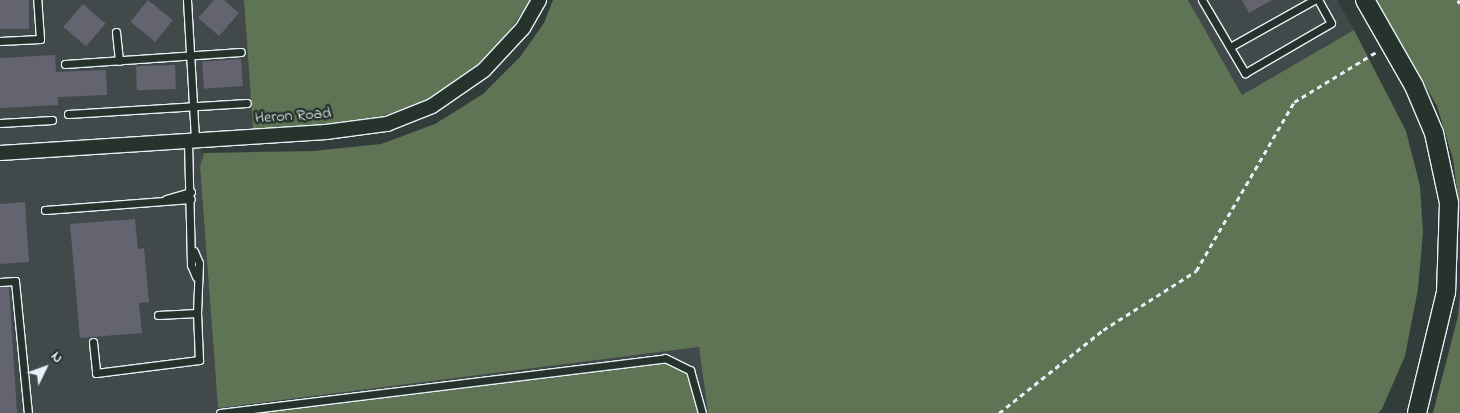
<!DOCTYPE html>
<style>
body{margin:0}
#map{position:relative;width:1460px;height:413px;overflow:hidden;background:#323d3b;font-family:"Indie Flower",sans-serif}
div>[style]{position:absolute}
.built>*{inset:0;background:#41494b}
.green>*{inset:0;background:#5f7355}
.building>*{inset:0;background:#646471;transform-origin:0 0}
.path>*{height:2.5px;margin-top:-1.25px;transform-origin:0;background:repeating-linear-gradient(90deg,#e8f1f8 0 5px,transparent 0 9px)}
.roads{filter:drop-shadow(1px 0 #e8f1f8) drop-shadow(-1px 0 #e8f1f8) drop-shadow(0 1px #e8f1f8) drop-shadow(0 -1px #e8f1f8)}
.service>*{height:7px;margin:-3.5px;padding:0 3.5px;transform-origin:3.5px;border-radius:3.5px;background:#26332d}
.minor>*{height:14px;margin:-7px;padding:0 7px;transform-origin:7px;border-radius:7px;background:#26332d}
.tertiary>*{height:18px;margin:-9px;padding:0 9px;transform-origin:9px;border-radius:9px;background:#26332d}
span{translate:-50% -50%;white-space:nowrap;text-align:center;line-height:1.15;-webkit-text-stroke:5px #26332d;paint-order:stroke}
.street-label{font-size:16px;color:#e8f1f8}
.north{position:absolute;left:20px;top:343px;width:50px;height:50px;-webkit-text-stroke:4px #26332d;paint-order:stroke;rotate:48deg;font-size:14px;font-weight:700;line-height:20px;text-align:center;color:#e8f1f8}
.north::after{content:'';display:block;margin:auto;width:18px;height:22px;background:#e8f1f8;clip-path:polygon(50% 0,100% 100%,50% 72%,0 100%)}
</style>
<div id="map">
<div class="built">
<i style="clip-path:polygon(0 0,244px 0,253px 136px,189px 141px,204px 153px,200px 167px,218px 407px,699px 347px,708px 413px,0 413px)"></i>
<i style="clip-path:polygon(1188px 0,1337px 0,1354px 30px,1242px 95px)"></i>
</div>
<div class="green">
<i style="clip-path:polygon(244px 0,531px 0,495px 51px,456px 84px,422px 104px,358px 123px,253px 130px)"></i>
<i style="clip-path:polygon(553px 0,1188px 0,1242px 95px,1354px 30px,1406px 131px,1420px 186px,1423px 232px,1418px 289px,1405px 356px,1382px 409px,1378px 413px,708px 413px,699px 347px,218px 408px,200px 167px,204px 153px,313px 151px,381px 144px,435px 124px,483px 94px,520px 57px,544px 23px)"></i>
<i style="clip-path:polygon(1376px 0,1460px 0,1460px 215px,1453px 159px,1437px 106px)"></i>
<i style="clip-path:polygon(1460px 295px,1460px 413px,1433px 413px,1458px 316px)"></i>
<i style="clip-path:polygon(664px 361px,679px 366px,689px 377px,698px 413px,249px 413px)"></i>
</div>
<div class="building">
<i style="left:0;top:0;width:29px;height:29px"></i>
<i style="left:148px;top:0;width:32px;height:28px;rotate:39deg"></i>
<i style="clip-path:polygon(214px 0,224px 0,239px 13px,219px 36px,198px 18px)"></i>
<i style="clip-path:polygon(1242px 0,1272px 0,1249px 13px)"></i>
<i style="left:83px;top:4px;width:30px;height:30px;rotate:41deg"></i>
<i style="clip-path:polygon(55px 55px,56px 72px,106px 70px,107px 95px,58px 97px,58px 105px,0 108px,0 58px)"></i>
<i style="left:241px;top:59px;width:27px;height:39px;rotate:86deg"></i>
<i style="left:175px;top:65px;width:24px;height:39px;rotate:88deg"></i>
<i style="clip-path:polygon(25px 202px,29px 262px,0 264px,0 204px)"></i>
<i style="clip-path:polygon(135px 219px,138px 249px,144px 248px,149px 302px,139px 303px,142px 333px,80px 338px,70px 224px)"></i>
<i style="clip-path:polygon(0 287px,9px 287px,17px 413px,0 413px)"></i>
</div>
<div class="path">
<i style="left:1458px;top:0;width:4px;rotate:63deg"></i>
<i style="left:999px;top:413px;width:133px;rotate:-38.6deg"></i>
<i style="left:1103px;top:330px;width:110px;rotate:-32.4deg"></i>
<i style="left:1196px;top:271px;width:195px;rotate:-59.9deg"></i>
<i style="left:1294px;top:102px;width:98px;rotate:-31.3deg"></i>
</div>
<div class="roads">
<div class="service">
<i style="left:187px;top:0;width:140px;rotate:86.7deg"></i>
<i style="left:1202px;top:0;width:85px;rotate:59.5deg"></i>
<i style="left:1245px;top:73px;width:99px;rotate:-30.2deg"></i>
<i style="left:1331px;top:23px;width:26px;rotate:-119deg"></i>
<i style="left:116px;top:32px;width:29px;rotate:84deg"></i>
<i style="left:0;top:41px;width:40px;rotate:-2.9deg"></i>
<i style="left:40px;top:39px;width:39px;rotate:-94deg"></i>
<i style="left:1230px;top:47px;width:96px;rotate:-29.2deg"></i>
<i style="left:65px;top:64px;width:176px;rotate:-3.9deg"></i>
<i style="left:68px;top:114px;width:179px;rotate:-3.5deg"></i>
<i style="left:0;top:123px;width:52px;rotate:-3.3deg"></i>
<i style="left:188px;top:141px;width:124px;rotate:88.6deg"></i>
<i style="left:191px;top:265px;width:13px;rotate:67deg"></i>
<i style="left:166px;top:199px;width:26px;rotate:-16deg"></i>
<i style="left:45px;top:210px;width:146px;rotate:-4.3deg"></i>
<i style="left:0;top:282px;width:15px;rotate:-4deg"></i>
<i style="left:15px;top:281px;width:133px;rotate:84.4deg"></i>
<i style="left:158px;top:315px;width:39px;rotate:-3deg"></i>
<i style="left:197px;top:313px;width:50px;rotate:-87.7deg"></i>
<i style="left:199px;top:263px;width:13px;rotate:-113deg"></i>
<i style="left:93px;top:342px;width:31px;rotate:84deg"></i>
<i style="left:96px;top:373px;width:104px;rotate:-7.2deg"></i>
<i style="left:199px;top:360px;width:47px;rotate:-92.4deg"></i>
<i style="left:220px;top:413px;width:448px;rotate:-7deg"></i>
<i style="left:665px;top:358px;width:28px;rotate:26deg"></i>
<i style="left:690px;top:370px;width:45px;rotate:74.4deg"></i>
</div>
<div class="minor">
<i style="left:0;top:153px;width:327px;rotate:-3.7deg"></i>
<i style="left:326px;top:132px;width:62px;rotate:-7.5deg"></i>
<i style="left:387px;top:124px;width:48px;rotate:-21.8deg"></i>
<i style="left:432px;top:106px;width:63px;rotate:-34.7deg"></i>
<i style="left:484px;top:70px;width:57px;rotate:-47.1deg"></i>
<i style="left:523px;top:28px;width:32px;rotate:-60deg"></i>
</div>
<div class="tertiary">
<i style="left:1365px;top:0;width:99px;rotate:60.3deg"></i>
<i style="left:1414px;top:86px;width:51px;rotate:66.9deg"></i>
<i style="left:1434px;top:133px;width:72px;rotate:77.9deg"></i>
<i style="left:1449px;top:203px;width:89px;rotate:91.9deg"></i>
<i style="left:1446px;top:292px;width:124px;rotate:103.5deg"></i>
</div>
</div>
<div class="street-label">
<span style="left:293px;top:116px;rotate:-4deg">Heron Road</span>
</div>
<div class="north">N</div>
</div>
